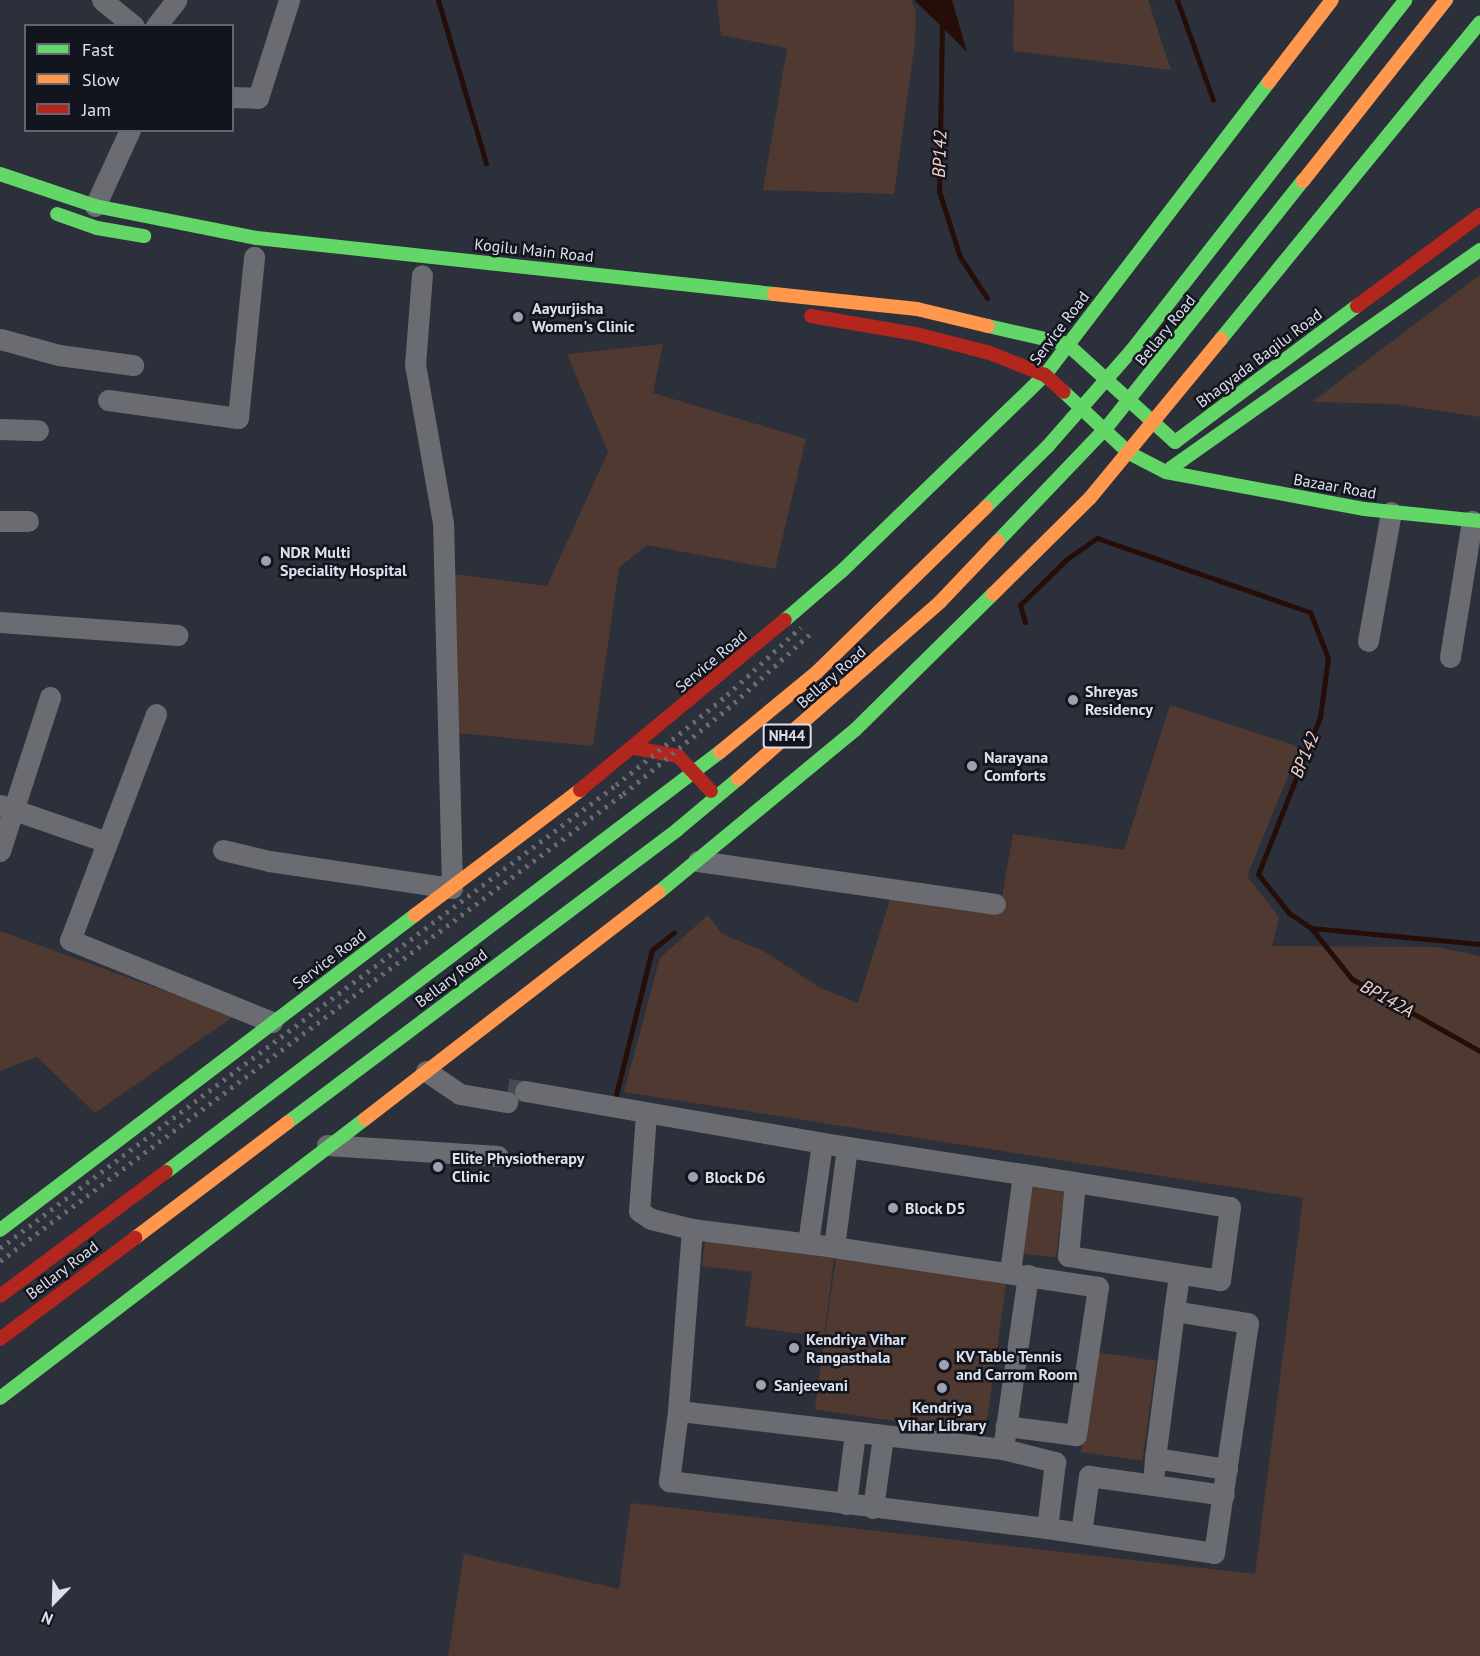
<!DOCTYPE html>
<style>
body{margin:0}
#map{position:relative;width:1480px;height:1656px;overflow:hidden;background:#2c303a;font-family:"PT Sans",sans-serif}
div>[style]{position:absolute}
.green>*{inset:0;background:#503931;transform-origin:0 0}
.water>*{inset:0;background:#250e08}
.stream>*{height:5px;margin:-2.5px;padding:0 2.5px;transform-origin:2.5px;border-radius:2.5px;background:#250e08}
.street-tunnel>*{height:21px;margin-top:-10.5px;transform-origin:0;background:repeating-linear-gradient(90deg,#464a55 0 21px,transparent 0 31px)}
.street>*{height:21px;margin:-10.5px;padding:0 10.5px;transform-origin:10.5px;border-radius:10.5px;background:#6b6c71}
.fast>*{height:14px;margin:-7px;padding:0 7px;transform-origin:7px;border-radius:7px;background:#63d668}
.slow>*{height:14px;margin:-7px;padding:0 7px;transform-origin:7px;border-radius:7px;background:#ff974d}
.jam>*{height:14px;margin:-7px;padding:0 7px;transform-origin:7px;border-radius:7px;background:#b3261e}
.rail>*{height:4.5px;margin-top:-2.25px;transform-origin:0;background:repeating-linear-gradient(90deg,#686a71 0 3px,transparent 0 9px)}
.dots>*{width:16px;height:16px;translate:-50% -50%;box-sizing:border-box;border:3px solid #12151e;border-radius:50%}
span{translate:-50% -50%;white-space:nowrap;text-align:center;line-height:1.15;-webkit-text-stroke:5px #12151e;paint-order:stroke}
.shield-label span{padding:2px 4px;background:#12151e;border:2px solid;border-radius:4px;-webkit-text-stroke-width:0}
.shield-label{font-size:15px;color:#dce0ed;font-weight:700}
.street-label{font-size:16px;color:#dce0ed}
.poi-label{font-size:16px;color:#dce0ed;font-weight:700}
.left{translate:0 -50%;text-align:left}
.water-label{font-size:18px;color:#f7d1c4;font-style:italic}
.legend{position:absolute;left:24px;top:24px;width:210px;height:108px;box-sizing:border-box;background:#12151e;border:2px solid #636671;margin:0;padding:8px 10px;list-style:none;font-size:18px;color:#dce0ed}
.legend li{display:flex;align-items:center;gap:12px;height:30px}
.legend b{width:30px;border:2px solid #636671}
.north{position:absolute;left:24px;top:1572px;width:60px;height:60px;-webkit-text-stroke:4px #12151e;paint-order:stroke;rotate:203deg;font-size:16px;font-weight:700;line-height:24px;text-align:center;color:#dce0ed}
.north::after{content:'';display:block;margin:auto;width:21px;height:27px;background:#dce0ed;clip-path:polygon(50% 0,100% 100%,50% 72%,0 100%)}
</style>
<div id="map">
<div class="green">
<i style="clip-path:polygon(717px 0,911px 0,916px 12px,915px 42px,894px 194px,763px 190px,787px 48px,721px 35px)"></i>
<i style="clip-path:polygon(1014px 0,1148px 0,1171px 70px,1013px 51px)"></i>
<i style="clip-path:polygon(1480px 275px,1480px 417px,1394px 404px,1312px 402px)"></i>
<i style="clip-path:polygon(663px 344px,653px 393px,806px 439px,775px 569px,647px 545px,619px 568px,593px 746px,457px 733px,454px 574px,547px 586px,608px 452px,567px 354px)"></i>
<i style="clip-path:polygon(1170px 705px,1300px 747px,1247px 876px,1279px 917px,1272px 946px,1436px 947px,1480px 956px,1480px 1656px,448px 1656px,464px 1554px,619px 1589px,631px 1503px,1255px 1574px,1303px 1198px,624px 1092px,660px 958px,708px 915px,722px 934px,762px 950px,819px 987px,858px 1003px,892px 893px,1000px 908px,1013px 834px,1124px 850px)"></i>
<i style="clip-path:polygon(0 931px,234px 1016px,95px 1113px,37px 1057px,0 1071px)"></i>
<i style="left:1031px;top:1184px;width:34px;height:70px;rotate:7deg"></i>
<i style="clip-path:polygon(705px 1241px,834px 1258px,824px 1337px,745px 1326px,752px 1272px,702px 1266px)"></i>
<i style="left:837px;top:1251px;width:172px;height:160px;rotate:8deg"></i>
<i style="left:1095px;top:1352px;width:62px;height:101px;rotate:8deg"></i>
</div>
<div class="water">
<i style="clip-path:polygon(914px 0,952px 0,967px 52px,944px 29px)"></i>
</div>
<div class="stream">
<i style="left:438px;top:0;width:170px;rotate:73.6deg"></i>
<i style="left:1177px;top:0;width:106px;rotate:70.2deg"></i>
<i style="left:942px;top:25px;width:166px;rotate:91deg"></i>
<i style="left:939px;top:191px;width:69px;rotate:72.3deg"></i>
<i style="left:960px;top:257px;width:49px;rotate:56.6deg"></i>
<i style="left:1025px;top:622px;width:18px;rotate:-106deg"></i>
<i style="left:1020px;top:605px;width:66px;rotate:-44.4deg"></i>
<i style="left:1067px;top:559px;width:37px;rotate:-35deg"></i>
<i style="left:1097px;top:538px;width:225px;rotate:19.2deg"></i>
<i style="left:1310px;top:612px;width:49px;rotate:68.6deg"></i>
<i style="left:1328px;top:658px;width:60px;rotate:97.7deg"></i>
<i style="left:1320px;top:717px;width:169px;rotate:111.5deg"></i>
<i style="left:1258px;top:874px;width:50px;rotate:51.5deg"></i>
<i style="left:1289px;top:913px;width:27px;rotate:34deg"></i>
<i style="left:1311px;top:928px;width:170px;rotate:5.4deg"></i>
<i style="left:1311px;top:928px;width:65px;rotate:51.2deg"></i>
<i style="left:1352px;top:979px;width:147px;rotate:29.4deg"></i>
<i style="left:616px;top:1095px;width:149px;rotate:-76.1deg"></i>
<i style="left:652px;top:950px;width:28px;rotate:-39deg"></i>
</div>
<div class="street-tunnel">
<i style="left:508px;top:1089px;width:17px;rotate:7deg"></i>
</div>
<div class="street">
<i style="left:102px;top:0;width:41px;rotate:39.1deg"></i>
<i style="left:156px;top:26px;width:33px;rotate:-52deg"></i>
<i style="left:232px;top:97px;width:26px;rotate:2deg"></i>
<i style="left:258px;top:98px;width:103px;rotate:-72.4deg"></i>
<i style="left:95px;top:206px;width:84px;rotate:-65.3deg"></i>
<i style="left:0;top:339px;width:61px;rotate:15.2deg"></i>
<i style="left:59px;top:355px;width:75px;rotate:7.7deg"></i>
<i style="left:108px;top:400px;width:131px;rotate:7.9deg"></i>
<i style="left:238px;top:418px;width:162px;rotate:-84.3deg"></i>
<i style="left:0;top:429px;width:38px;rotate:2deg"></i>
<i style="left:0;top:521px;width:28px"></i>
<i style="left:0;top:622px;width:178px;rotate:4.2deg"></i>
<i style="left:1368px;top:641px;width:131px;rotate:-79.9deg"></i>
<i style="left:1450px;top:657px;width:138px;rotate:-80.8deg"></i>
<i style="left:156px;top:714px;width:242px;rotate:110.8deg"></i>
<i style="left:70px;top:940px;width:218px;rotate:22.1deg"></i>
<i style="left:0;top:805px;width:113px;rotate:19.1deg"></i>
<i style="left:223px;top:850px;width:47px;rotate:13.4deg"></i>
<i style="left:269px;top:861px;width:185px;rotate:8.4deg"></i>
<i style="left:452px;top:888px;width:365px;rotate:-91.4deg"></i>
<i style="left:443px;top:523px;width:160px;rotate:-100deg"></i>
<i style="left:415px;top:365px;width:90px;rotate:-85.6deg"></i>
<i style="left:0;top:851px;width:162px;rotate:-72deg"></i>
<i style="left:698px;top:861px;width:300px;rotate:8.2deg"></i>
<i style="left:426px;top:1071px;width:41px;rotate:34.1deg"></i>
<i style="left:460px;top:1094px;width:48px;rotate:9.7deg"></i>
<i style="left:525px;top:1091px;width:302px;rotate:9.9deg"></i>
<i style="left:822px;top:1143px;width:203px;rotate:8.8deg"></i>
<i style="left:1023px;top:1174px;width:53px;rotate:8.7deg"></i>
<i style="left:1075px;top:1182px;width:157px;rotate:9.2deg"></i>
<i style="left:1230px;top:1207px;width:74px;rotate:97.8deg"></i>
<i style="left:1220px;top:1280px;width:154px;rotate:-171deg"></i>
<i style="left:1068px;top:1256px;width:74px;rotate:-84.6deg"></i>
<i style="left:646px;top:1114px;width:97px;rotate:94.1deg"></i>
<i style="left:639px;top:1211px;width:14px;rotate:34deg"></i>
<i style="left:651px;top:1219px;width:42px;rotate:13.7deg"></i>
<i style="left:692px;top:1229px;width:183px;rotate:94.4deg"></i>
<i style="left:327px;top:1145px;width:171px;rotate:3.7deg"></i>
<i style="left:847px;top:1147px;width:101px;rotate:97.4deg"></i>
<i style="left:834px;top:1247px;width:267px;rotate:8.6deg"></i>
<i style="left:1098px;top:1287px;width:150px;rotate:98.5deg"></i>
<i style="left:1076px;top:1435px;width:71px;rotate:-172.7deg"></i>
<i style="left:692px;top:1229px;width:143px;rotate:7.2deg"></i>
<i style="left:808px;top:1243px;width:101px;rotate:-82deg"></i>
<i style="left:1010px;top:1272px;width:99px;rotate:-82.4deg"></i>
<i style="left:1028px;top:1275px;width:176px;rotate:98.2deg"></i>
<i style="left:1003px;top:1449px;width:327px;rotate:-173.3deg"></i>
<i style="left:678px;top:1411px;width:71px;rotate:97.3deg"></i>
<i style="left:669px;top:1481px;width:381px;rotate:7.1deg"></i>
<i style="left:1047px;top:1528px;width:169px;rotate:8.5deg"></i>
<i style="left:1214px;top:1553px;width:232px;rotate:-81.6deg"></i>
<i style="left:1248px;top:1323px;width:75px;rotate:-170.8deg"></i>
<i style="left:1174px;top:1311px;width:36px;rotate:-82deg"></i>
<i style="left:1003px;top:1449px;width:54px;rotate:14deg"></i>
<i style="left:1055px;top:1462px;width:66px;rotate:96.9deg"></i>
<i style="left:1155px;top:1458px;width:148px;rotate:-82.6deg"></i>
<i style="left:1154px;top:1472px;width:14px;rotate:-86deg"></i>
<i style="left:1155px;top:1458px;width:73px;rotate:8.7deg"></i>
<i style="left:846px;top:1504px;width:72px;rotate:-82.8deg"></i>
<i style="left:873px;top:1508px;width:73px;rotate:-82.1deg"></i>
<i style="left:1081px;top:1533px;width:58px;rotate:-82deg"></i>
<i style="left:1089px;top:1476px;width:136px;rotate:8deg"></i>
</div>
<div class="fast">
<i style="left:0;top:174px;width:100px;rotate:18.6deg"></i>
<i style="left:95px;top:206px;width:165px;rotate:11.2deg"></i>
<i style="left:257px;top:238px;width:520px;rotate:6.18deg"></i>
<i style="left:57px;top:214px;width:42px;rotate:19.3deg"></i>
<i style="left:97px;top:228px;width:48px;rotate:9.7deg"></i>
<i style="left:988px;top:326px;width:81px;rotate:12.8deg"></i>
<i style="left:1067px;top:344px;width:146px;rotate:42.2deg"></i>
<i style="left:1175px;top:442px;width:227px;rotate:-36.8deg"></i>
<i style="left:1221px;top:339px;width:409px;rotate:-50.7deg"></i>
<i style="left:1064px;top:392px;width:89px;rotate:43.2deg"></i>
<i style="left:1129px;top:453px;width:42px;rotate:27.2deg"></i>
<i style="left:1166px;top:472px;width:201px;rotate:10.6deg"></i>
<i style="left:1364px;top:509px;width:117px;rotate:5.9deg"></i>
<i style="left:1171px;top:468px;width:378px;rotate:-35.2deg"></i>
<i style="left:986px;top:507px;width:87px;rotate:-44.5deg"></i>
<i style="left:1048px;top:446px;width:128px;rotate:-48.8deg"></i>
<i style="left:1132px;top:350px;width:444px;rotate:-52deg"></i>
<i style="left:998px;top:541px;width:158px;rotate:-46.3deg"></i>
<i style="left:1107px;top:427px;width:315px;rotate:-51.5deg"></i>
<i style="left:785px;top:620px;width:77px;rotate:-40.8deg"></i>
<i style="left:843px;top:570px;width:281px;rotate:-44deg"></i>
<i style="left:1045px;top:375px;width:369px;rotate:-52.6deg"></i>
<i style="left:659px;top:892px;width:254px;rotate:-39.6deg"></i>
<i style="left:855px;top:730px;width:194px;rotate:-44.6deg"></i>
<i style="left:287px;top:1123px;width:488px;rotate:-36.9deg"></i>
<i style="left:677px;top:830px;width:80px;rotate:-39.9deg"></i>
<i style="left:166px;top:1172px;width:695px;rotate:-37.17deg"></i>
<i style="left:0;top:1230px;width:521px;rotate:-37.2deg"></i>
<i style="left:0;top:1398px;width:459px;rotate:-37.4deg"></i>
</div>
<div class="slow">
<i style="left:1269px;top:82px;width:103px;rotate:-52.5deg"></i>
<i style="left:1303px;top:181px;width:231px;rotate:-51.7deg"></i>
<i style="left:774px;top:294px;width:144px;rotate:6deg"></i>
<i style="left:917px;top:309px;width:73px;rotate:13.5deg"></i>
<i style="left:993px;top:594px;width:136px;rotate:-44.7deg"></i>
<i style="left:1090px;top:498px;width:206px;rotate:-50.5deg"></i>
<i style="left:720px;top:752px;width:126px;rotate:-39.5deg"></i>
<i style="left:817px;top:672px;width:236px;rotate:-44.3deg"></i>
<i style="left:738px;top:779px;width:269px;rotate:-41.2deg"></i>
<i style="left:940px;top:602px;width:84px;rotate:-46.4deg"></i>
<i style="left:415px;top:915px;width:207px;rotate:-37.1deg"></i>
<i style="left:365px;top:1119px;width:371px;rotate:-37.7deg"></i>
<i style="left:135px;top:1238px;width:191px;rotate:-37.1deg"></i>
</div>
<div class="jam">
<i style="left:1357px;top:306px;width:153px;rotate:-36.5deg"></i>
<i style="left:811px;top:316px;width:107px;rotate:9.7deg"></i>
<i style="left:916px;top:334px;width:76px;rotate:14.4deg"></i>
<i style="left:990px;top:353px;width:59px;rotate:21.8deg"></i>
<i style="left:1045px;top:375px;width:25px;rotate:42deg"></i>
<i style="left:635px;top:748px;width:44px;rotate:10.5deg"></i>
<i style="left:678px;top:756px;width:48px;rotate:46.7deg"></i>
<i style="left:580px;top:790px;width:266px;rotate:-39.7deg"></i>
<i style="left:0;top:1296px;width:207px;rotate:-36.8deg"></i>
<i style="left:0;top:1339px;width:169px;rotate:-36.8deg"></i>
</div>
<div class="rail">
<i style="left:0;top:1248px;width:771px;rotate:-36.93deg"></i>
<i style="left:616px;top:785px;width:143px;rotate:-39deg"></i>
<i style="left:727px;top:695px;width:100px;rotate:-42.6deg"></i>
<i style="left:0;top:1261px;width:779px;rotate:-36.86deg"></i>
<i style="left:623px;top:794px;width:144px;rotate:-39.3deg"></i>
<i style="left:734px;top:703px;width:103px;rotate:-42.2deg"></i>
</div>
<div class="dots">
<i style="left:518px;top:317px;background:#9ea2ae"></i>
<i style="left:266px;top:561px;background:#9ea2ae"></i>
<i style="left:1073px;top:700px;background:#9ea2ae"></i>
<i style="left:972px;top:766px;background:#9ea2ae"></i>
<i style="left:438px;top:1167px;background:#9ea2ae"></i>
<i style="left:693px;top:1177px;background:#9ea2ae"></i>
<i style="left:893px;top:1208px;background:#9ea2ae"></i>
<i style="left:794px;top:1348px;background:#9ea2ae"></i>
<i style="left:944px;top:1365px;background:#9ea2ae"></i>
<i style="left:761px;top:1385px;background:#9ea2ae"></i>
<i style="left:942px;top:1388px;background:#9ea2ae"></i>
</div>
<div class="shield-label">
<span style="left:787px;top:736px">NH44</span>
</div>
<div class="street-label">
<span style="left:534px;top:250px;rotate:6deg">Kogilu Main Road</span>
<span style="left:1059px;top:328px;rotate:-53deg">Service Road</span>
<span style="left:1165px;top:330px;rotate:-51deg">Bellary Road</span>
<span style="left:1259px;top:358px;rotate:-37deg">Bhagyada Bagilu Road</span>
<span style="left:1335px;top:486px;rotate:10deg">Bazaar Road</span>
<span style="left:711px;top:661px;rotate:-40deg">Service Road</span>
<span style="left:831px;top:677px;rotate:-41deg">Bellary Road</span>
<span style="left:329px;top:959px;rotate:-37deg">Service Road</span>
<span style="left:451px;top:978px;rotate:-37deg">Bellary Road</span>
<span style="left:62px;top:1270px;rotate:-37deg">Bellary Road</span>
</div>
<div class="poi-label">
<span class="left" style="left:532px;top:317px">Aayurjisha<br>Women's Clinic</span>
<span class="left" style="left:280px;top:561px">NDR Multi<br>Speciality Hospital</span>
<span class="left" style="left:1085px;top:700px">Shreyas<br>Residency</span>
<span class="left" style="left:984px;top:766px">Narayana<br>Comforts</span>
<span class="left" style="left:452px;top:1167px">Elite Physiotherapy<br>Clinic</span>
<span class="left" style="left:705px;top:1177px">Block D6</span>
<span class="left" style="left:905px;top:1208px">Block D5</span>
<span class="left" style="left:806px;top:1348px">Kendriya Vihar<br>Rangasthala</span>
<span class="left" style="left:956px;top:1365px">KV Table Tennis<br>and Carrom Room</span>
<span class="left" style="left:774px;top:1385px">Sanjeevani</span>
<span style="left:942px;top:1416px">Kendriya<br>Vihar Library</span>
</div>
<div class="water-label">
<span style="left:940px;top:154px;rotate:-88deg">BP142</span>
<span style="left:1305px;top:755px;rotate:-68deg">BP142</span>
<span style="left:1387px;top:999px;rotate:29deg">BP142A</span>
</div>
<ul class="legend">
<li><b style="height:8px;background:#63d668"></b>Fast</li>
<li><b style="height:8px;background:#ff974d"></b>Slow</li>
<li><b style="height:8px;background:#b3261e"></b>Jam</li>
</ul>
<div class="north">N</div>
</div>
